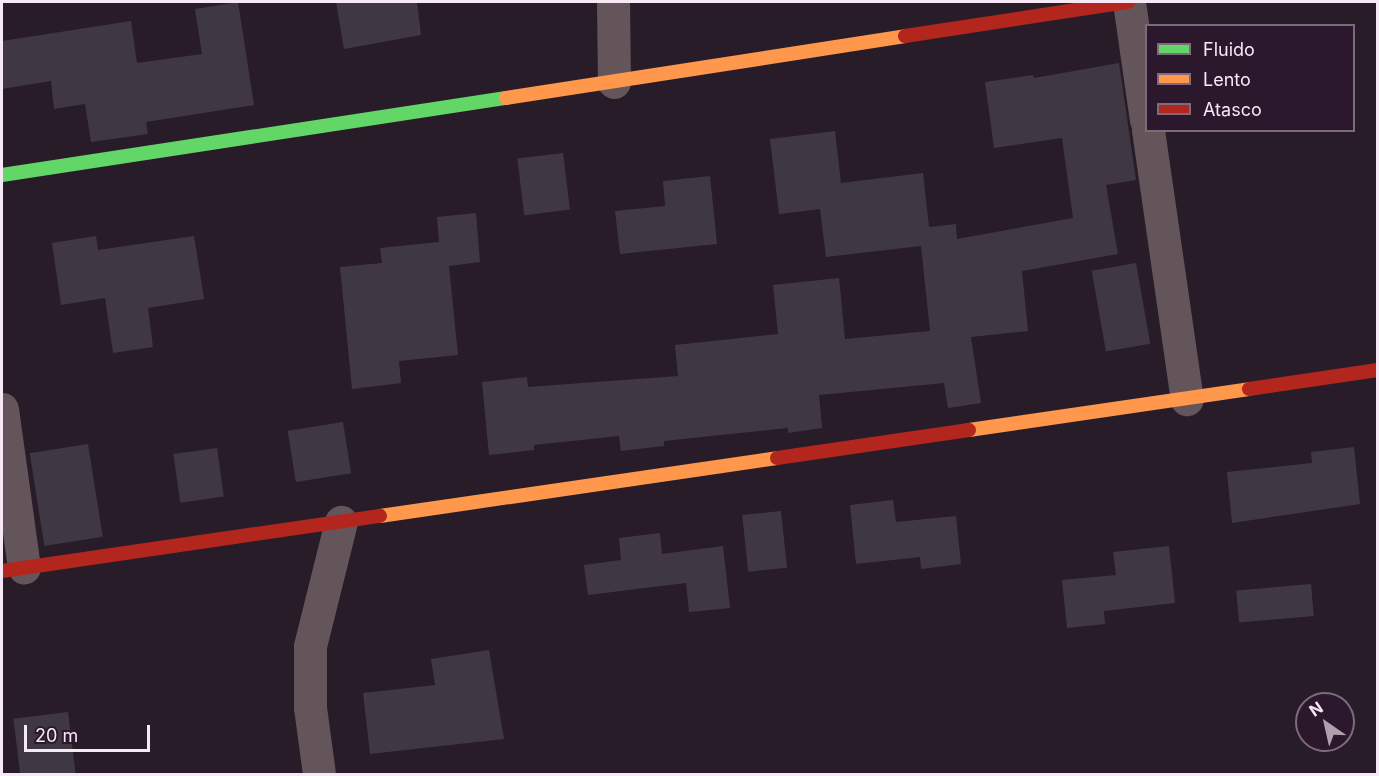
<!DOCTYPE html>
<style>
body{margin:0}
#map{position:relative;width:1379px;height:776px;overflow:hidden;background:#281c28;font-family:Inter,sans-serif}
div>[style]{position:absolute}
.building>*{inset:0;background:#3f3842;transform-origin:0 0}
.street>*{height:33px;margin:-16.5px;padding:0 16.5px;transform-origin:16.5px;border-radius:16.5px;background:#64555b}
.fast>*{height:14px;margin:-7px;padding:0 7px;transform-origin:7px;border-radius:7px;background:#63d668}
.slow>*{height:14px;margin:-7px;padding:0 7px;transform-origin:7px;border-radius:7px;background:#ff974d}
.jam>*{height:14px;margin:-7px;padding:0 7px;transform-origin:7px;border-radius:7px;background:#b3261e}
span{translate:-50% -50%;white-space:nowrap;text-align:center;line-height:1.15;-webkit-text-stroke:6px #2c182c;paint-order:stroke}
.frame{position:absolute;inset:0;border:3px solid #f6e8f5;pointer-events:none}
.legend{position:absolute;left:1145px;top:24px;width:210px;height:108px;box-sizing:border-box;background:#2c182c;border:2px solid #7d6b7c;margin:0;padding:8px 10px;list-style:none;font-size:18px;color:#f6e8f5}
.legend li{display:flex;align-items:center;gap:12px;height:30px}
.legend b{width:30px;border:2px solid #7d6b7c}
.north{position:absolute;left:1295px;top:692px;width:60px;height:60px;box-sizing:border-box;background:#2c182c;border:2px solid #7d6b7c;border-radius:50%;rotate:326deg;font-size:16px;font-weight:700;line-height:24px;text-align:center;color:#f6e8f5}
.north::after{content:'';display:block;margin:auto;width:21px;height:27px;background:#aea1ad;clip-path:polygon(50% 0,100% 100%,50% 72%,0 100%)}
.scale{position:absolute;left:24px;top:725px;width:126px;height:27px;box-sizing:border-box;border:3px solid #f6e8f5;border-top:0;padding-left:8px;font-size:18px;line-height:21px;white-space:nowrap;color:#f6e8f5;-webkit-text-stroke:4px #2c182c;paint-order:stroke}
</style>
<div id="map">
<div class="building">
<i style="clip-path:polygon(238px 2px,254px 105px,146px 122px,148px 134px,91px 142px,85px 104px,54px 109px,51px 81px,2px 89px,2px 41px,131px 21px,137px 63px,202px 54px,195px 9px)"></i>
<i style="clip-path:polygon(336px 2px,417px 2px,421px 35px,344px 49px)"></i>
<i style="clip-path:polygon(1119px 63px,1136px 180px,1106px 185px,1118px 254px,1022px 271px,1028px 331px,971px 337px,981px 403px,948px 408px,944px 383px,819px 395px,822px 428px,788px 433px,788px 428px,664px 441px,664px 446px,621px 451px,619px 436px,534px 445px,534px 450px,489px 455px,482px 382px,527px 377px,528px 387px,678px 376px,675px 345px,778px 334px,773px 285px,839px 278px,845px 339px,930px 331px,921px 246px,826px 257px,820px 209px,779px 214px,770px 139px,835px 131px,841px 183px,923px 173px,929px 227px,956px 224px,957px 239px,1073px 218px,1062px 138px,994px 148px,985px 82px,1033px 75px,1034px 78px)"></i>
<i style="left:563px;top:153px;width:57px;height:46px;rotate:83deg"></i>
<i style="clip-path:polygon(710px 176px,717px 244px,620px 254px,615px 211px,665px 206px,663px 181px)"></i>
<i style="clip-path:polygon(476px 213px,480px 262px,449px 266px,458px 355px,399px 361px,401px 383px,352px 389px,340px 267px,382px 263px,380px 248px,439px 242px,437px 217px)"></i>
<i style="clip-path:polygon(96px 236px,98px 250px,194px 236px,204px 299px,148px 308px,153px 347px,113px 353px,105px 298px,61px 305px,52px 243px)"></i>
<i style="left:1136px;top:263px;width:82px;height:45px;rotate:80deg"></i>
<i style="left:343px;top:422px;width:52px;height:56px;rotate:81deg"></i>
<i style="left:88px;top:444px;width:94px;height:59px;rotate:81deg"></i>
<i style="clip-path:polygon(1354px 447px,1360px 504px,1232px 523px,1227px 472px,1312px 463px,1311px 452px)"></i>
<i style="left:217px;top:448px;width:49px;height:44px;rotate:82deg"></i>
<i style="clip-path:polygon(893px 500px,896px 522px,956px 516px,961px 564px,921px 569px,920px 557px,856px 564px,850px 505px)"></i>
<i style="left:781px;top:511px;width:57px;height:39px;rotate:84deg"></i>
<i style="clip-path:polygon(660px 533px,662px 554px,723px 546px,730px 608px,689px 612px,686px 583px,588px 595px,584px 565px,621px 560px,619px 538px)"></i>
<i style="clip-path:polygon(1169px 546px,1175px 603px,1104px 611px,1105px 624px,1067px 628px,1062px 580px,1116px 575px,1113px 552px)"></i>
<i style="left:1311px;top:584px;width:32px;height:75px;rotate:85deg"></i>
<i style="clip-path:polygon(489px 650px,504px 739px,370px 754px,363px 693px,435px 685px,431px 659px)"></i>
<i style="left:68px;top:712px;width:63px;height:55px;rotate:83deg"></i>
</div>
<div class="street">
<i style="left:613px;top:2px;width:80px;rotate:89.3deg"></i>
<i style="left:1129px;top:2px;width:119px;rotate:81.8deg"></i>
<i style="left:1148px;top:130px;width:272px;rotate:81.8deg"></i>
<i style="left:2px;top:409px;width:160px;rotate:82.1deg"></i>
<i style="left:319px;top:774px;width:68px;rotate:-97.7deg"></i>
<i style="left:310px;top:707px;width:61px;rotate:-90deg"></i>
<i style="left:310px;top:646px;width:128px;rotate:-76deg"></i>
</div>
<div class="fast">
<i style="left:2px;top:175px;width:510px;rotate:-8.69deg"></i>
</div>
<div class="slow">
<i style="left:506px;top:98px;width:404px;rotate:-8.8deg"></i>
<i style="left:969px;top:430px;width:283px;rotate:-8.3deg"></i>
<i style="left:380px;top:516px;width:401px;rotate:-8.3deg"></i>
</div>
<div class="jam">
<i style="left:905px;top:36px;width:226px;rotate:-8.7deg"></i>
<i style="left:1249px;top:389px;width:130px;rotate:-8.4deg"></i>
<i style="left:777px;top:458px;width:194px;rotate:-8.3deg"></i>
<i style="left:2px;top:571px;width:382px;rotate:-8.3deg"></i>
</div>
<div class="frame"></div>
<ul class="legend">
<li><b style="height:8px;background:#63d668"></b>Fluido</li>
<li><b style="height:8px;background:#ff974d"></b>Lento</li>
<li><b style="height:8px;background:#b3261e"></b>Atasco</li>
</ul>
<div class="north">N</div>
<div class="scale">20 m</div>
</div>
